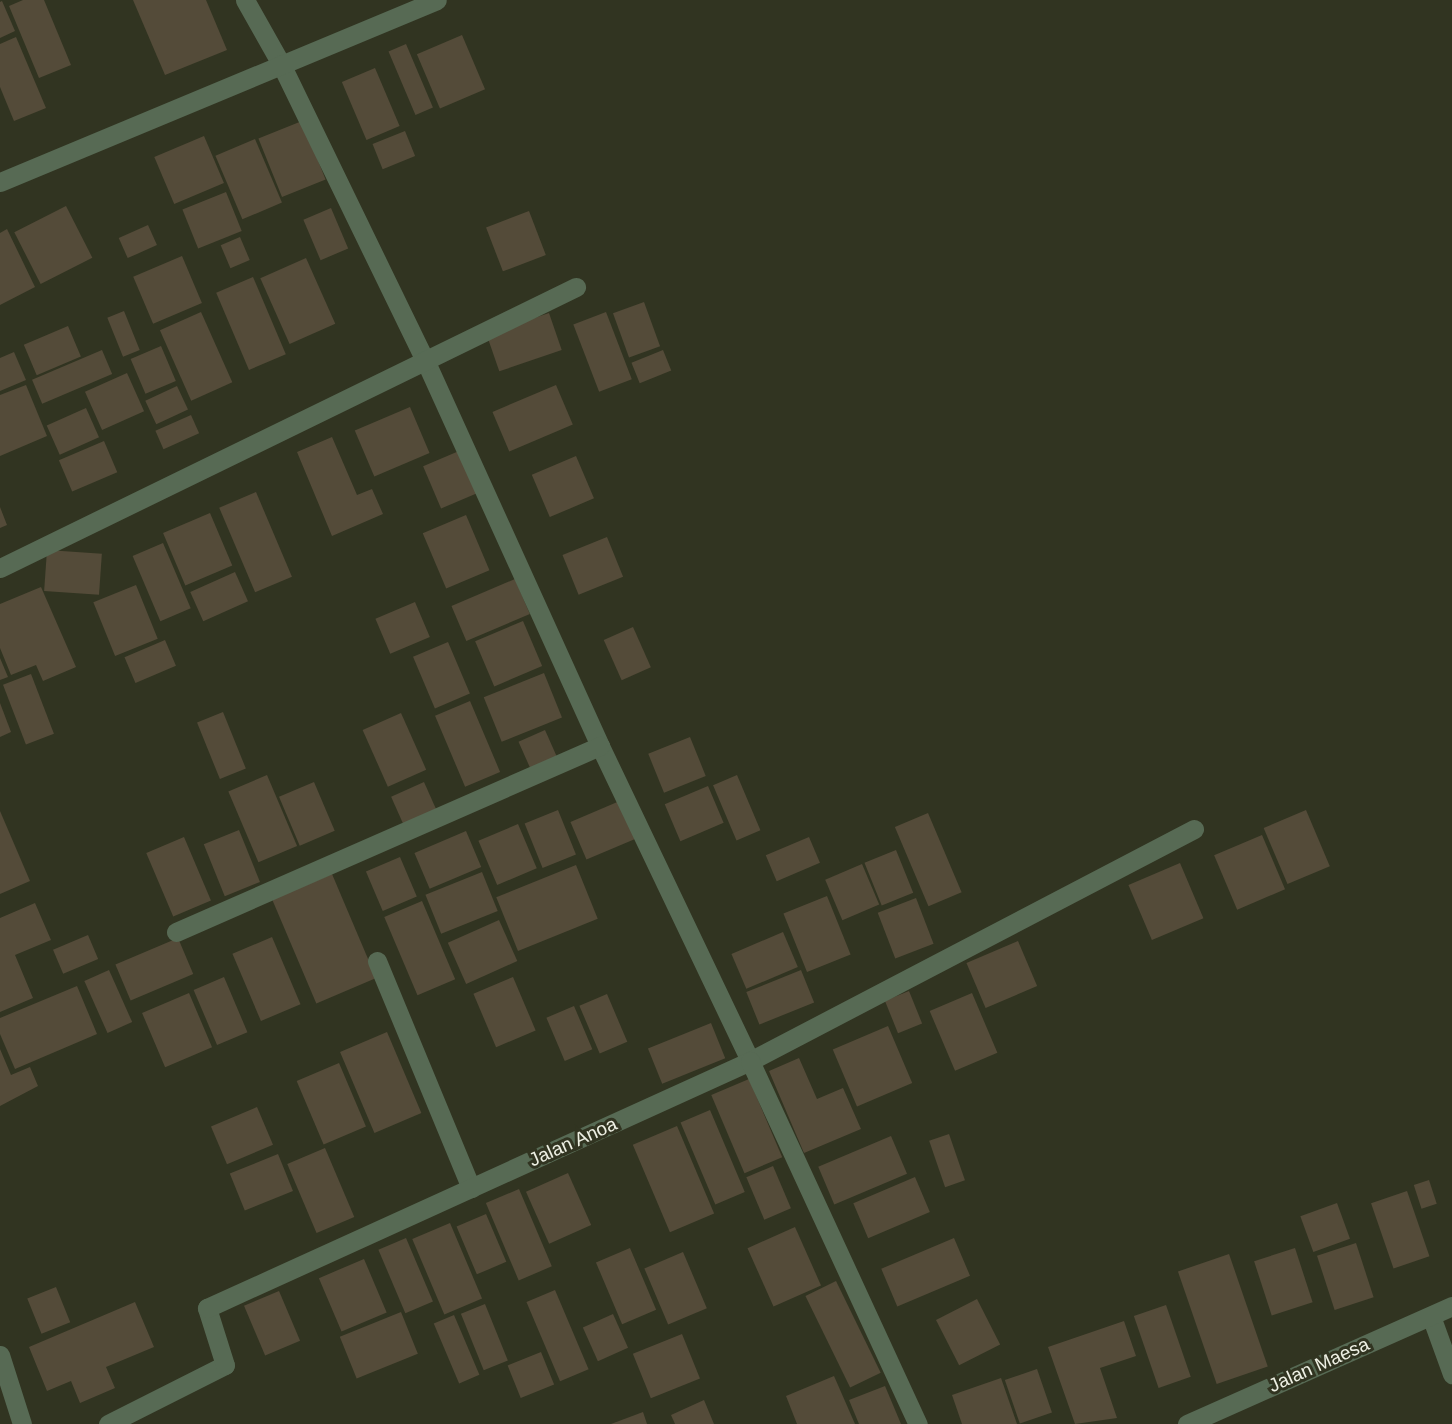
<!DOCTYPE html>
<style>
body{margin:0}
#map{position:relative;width:1452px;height:1424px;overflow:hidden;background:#313421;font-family:Arial,sans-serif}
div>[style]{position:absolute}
.building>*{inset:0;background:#544b39;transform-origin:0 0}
.minor>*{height:19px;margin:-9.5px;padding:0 9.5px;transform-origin:9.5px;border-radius:9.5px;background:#576a54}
.tertiary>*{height:19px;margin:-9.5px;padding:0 9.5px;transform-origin:9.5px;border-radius:9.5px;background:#576a54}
span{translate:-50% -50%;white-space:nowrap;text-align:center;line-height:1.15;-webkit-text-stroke:6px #313421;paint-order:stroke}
.street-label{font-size:19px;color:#edefe3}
</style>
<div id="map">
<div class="building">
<i style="clip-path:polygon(23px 0,44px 0,71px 65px,39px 78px,9px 6px)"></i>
<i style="clip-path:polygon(133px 0,206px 0,227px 50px,165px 75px)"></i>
<i style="clip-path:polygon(2px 1px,15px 31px,0 38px,0 2px)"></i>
<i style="left:462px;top:35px;width:59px;height:49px;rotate:67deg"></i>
<i style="clip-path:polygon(16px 37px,46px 108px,14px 121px,0 87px,0 44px)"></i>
<i style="left:406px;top:44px;width:69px;height:19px;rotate:67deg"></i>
<i style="left:375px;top:68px;width:63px;height:36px;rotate:67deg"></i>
<i style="left:302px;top:121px;width:63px;height:47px;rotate:68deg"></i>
<i style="left:405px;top:131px;width:27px;height:35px;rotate:68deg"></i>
<i style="left:204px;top:136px;width:51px;height:54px;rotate:67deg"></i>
<i style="left:255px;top:139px;width:69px;height:43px;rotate:67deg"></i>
<i style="left:226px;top:192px;width:42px;height:47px;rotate:68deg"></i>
<i style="left:66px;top:206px;width:58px;height:58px;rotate:63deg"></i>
<i style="left:331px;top:208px;width:44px;height:30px;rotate:67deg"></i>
<i style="left:529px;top:211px;width:47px;height:46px;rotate:69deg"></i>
<i style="left:148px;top:225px;width:22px;height:32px;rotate:66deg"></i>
<i style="clip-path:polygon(7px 229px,35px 287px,0 305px,0 233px)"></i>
<i style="left:240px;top:237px;width:25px;height:21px;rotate:67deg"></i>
<i style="left:182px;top:256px;width:51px;height:53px;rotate:67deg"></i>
<i style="left:306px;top:258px;width:72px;height:50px;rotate:66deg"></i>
<i style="left:253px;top:277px;width:84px;height:40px;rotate:67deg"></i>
<i style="left:644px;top:302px;width:47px;height:33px;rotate:70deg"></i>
<i style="left:124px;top:311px;width:42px;height:18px;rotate:68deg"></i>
<i style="left:201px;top:312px;width:77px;height:45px;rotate:66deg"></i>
<i style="left:606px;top:312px;width:72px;height:35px;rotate:69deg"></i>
<i style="left:549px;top:313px;width:39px;height:66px;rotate:71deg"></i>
<i style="left:68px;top:326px;width:33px;height:48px;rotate:67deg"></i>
<i style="left:161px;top:346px;width:38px;height:33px;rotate:67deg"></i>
<i style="left:102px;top:350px;width:26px;height:76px;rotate:67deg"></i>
<i style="left:663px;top:350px;width:22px;height:34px;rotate:68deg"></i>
<i style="clip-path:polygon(14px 352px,26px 380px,0 391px,0 358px)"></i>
<i style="left:127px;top:373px;width:42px;height:46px;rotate:66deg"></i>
<i style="clip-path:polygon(26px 385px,47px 436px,0 456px,0 395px)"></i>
<i style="left:556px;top:385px;width:43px;height:69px;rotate:67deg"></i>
<i style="left:177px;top:386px;width:26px;height:35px;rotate:65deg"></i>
<i style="left:410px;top:407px;width:50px;height:60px;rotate:67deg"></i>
<i style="left:86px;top:408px;width:32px;height:43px;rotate:66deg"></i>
<i style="left:191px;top:415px;width:20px;height:39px;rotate:66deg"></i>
<i style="clip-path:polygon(332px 437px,357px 495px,372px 489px,383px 514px,332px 536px,297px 452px)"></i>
<i style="left:104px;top:441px;width:34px;height:49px;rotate:67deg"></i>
<i style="left:459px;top:451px;width:46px;height:39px;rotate:67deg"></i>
<i style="left:576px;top:456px;width:46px;height:48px;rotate:67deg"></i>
<i style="left:256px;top:492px;width:92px;height:40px;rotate:67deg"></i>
<i style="clip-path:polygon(0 507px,7px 525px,0 528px)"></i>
<i style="left:210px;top:513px;width:57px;height:51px;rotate:67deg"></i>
<i style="left:466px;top:515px;width:60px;height:47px;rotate:67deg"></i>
<i style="left:607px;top:537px;width:43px;height:48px;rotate:68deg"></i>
<i style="left:163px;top:543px;width:71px;height:33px;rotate:67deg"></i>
<i style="left:47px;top:550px;width:55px;height:41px;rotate:4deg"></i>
<i style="left:235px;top:572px;width:32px;height:49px;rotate:66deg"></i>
<i style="left:515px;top:579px;width:38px;height:69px;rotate:67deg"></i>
<i style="left:136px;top:585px;width:58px;height:46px;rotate:68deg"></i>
<i style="clip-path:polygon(41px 587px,76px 667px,43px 681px,36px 665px,11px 675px,0 648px,0 604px)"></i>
<i style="left:415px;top:602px;width:38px;height:43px;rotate:67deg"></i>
<i style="left:523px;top:621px;width:49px;height:52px;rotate:67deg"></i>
<i style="left:633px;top:627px;width:44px;height:32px;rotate:66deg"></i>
<i style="left:165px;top:640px;width:28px;height:44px;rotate:67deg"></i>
<i style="left:448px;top:642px;width:56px;height:38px;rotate:67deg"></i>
<i style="clip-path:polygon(0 658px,8px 677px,0 680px)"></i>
<i style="left:544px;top:673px;width:48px;height:65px;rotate:68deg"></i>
<i style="left:31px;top:674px;width:64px;height:30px;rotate:69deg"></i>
<i style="left:470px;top:701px;width:77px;height:38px;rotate:67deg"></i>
<i style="clip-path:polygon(0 703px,11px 732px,0 737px)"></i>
<i style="left:223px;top:712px;width:61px;height:28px;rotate:68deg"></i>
<i style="left:401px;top:713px;width:62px;height:42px;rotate:66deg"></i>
<i style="left:545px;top:730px;width:30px;height:29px;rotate:66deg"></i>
<i style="left:690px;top:737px;width:42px;height:45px;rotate:68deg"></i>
<i style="left:267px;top:775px;width:77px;height:42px;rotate:67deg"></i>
<i style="left:737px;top:775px;width:60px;height:26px;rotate:67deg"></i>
<i style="left:314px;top:782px;width:53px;height:38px;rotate:67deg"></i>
<i style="left:424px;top:782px;width:32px;height:36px;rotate:66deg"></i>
<i style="left:708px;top:786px;width:40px;height:47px;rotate:67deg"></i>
<i style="left:622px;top:800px;width:41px;height:56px;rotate:67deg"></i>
<i style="left:558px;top:810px;width:48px;height:36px;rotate:68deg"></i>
<i style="left:1306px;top:810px;width:61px;height:46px;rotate:67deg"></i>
<i style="clip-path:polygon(0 811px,30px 881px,0 894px)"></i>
<i style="left:928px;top:813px;width:86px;height:36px;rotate:67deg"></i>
<i style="left:518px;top:824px;width:48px;height:43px;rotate:67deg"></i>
<i style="left:239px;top:830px;width:56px;height:38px;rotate:68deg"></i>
<i style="left:466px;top:831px;width:39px;height:56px;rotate:67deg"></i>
<i style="left:1262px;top:835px;width:59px;height:52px;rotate:67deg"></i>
<i style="left:184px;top:837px;width:69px;height:41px;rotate:67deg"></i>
<i style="left:809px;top:837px;width:28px;height:47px;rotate:67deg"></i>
<i style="left:896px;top:850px;width:46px;height:34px;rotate:68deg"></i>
<i style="left:400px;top:857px;width:43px;height:37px;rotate:67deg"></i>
<i style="left:1180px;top:863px;width:60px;height:56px;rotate:67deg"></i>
<i style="left:862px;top:864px;width:44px;height:40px;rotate:67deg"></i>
<i style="left:576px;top:865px;width:58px;height:86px;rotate:68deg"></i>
<i style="left:482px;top:872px;width:42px;height:61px;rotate:68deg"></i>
<i style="left:332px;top:874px;width:113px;height:65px;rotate:67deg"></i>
<i style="left:827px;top:896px;width:63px;height:47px;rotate:68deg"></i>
<i style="left:916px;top:898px;width:49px;height:41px;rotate:69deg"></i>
<i style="left:422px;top:901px;width:85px;height:41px;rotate:67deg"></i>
<i style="clip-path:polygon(35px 903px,51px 940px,15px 955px,33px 998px,0 1012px,0 918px)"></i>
<i style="left:499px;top:920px;width:45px;height:56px;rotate:66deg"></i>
<i style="left:783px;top:932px;width:38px;height:56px;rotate:67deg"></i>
<i style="left:88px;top:935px;width:26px;height:38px;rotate:67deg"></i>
<i style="left:272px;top:937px;width:73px;height:43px;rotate:67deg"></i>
<i style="left:178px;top:938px;width:39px;height:68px;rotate:67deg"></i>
<i style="left:1018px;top:941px;width:49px;height:56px;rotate:67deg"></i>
<i style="left:109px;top:970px;width:57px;height:27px;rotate:66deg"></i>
<i style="left:801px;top:970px;width:35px;height:59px;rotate:68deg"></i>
<i style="left:224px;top:977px;width:60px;height:33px;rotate:67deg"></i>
<i style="left:513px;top:977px;width:58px;height:43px;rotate:67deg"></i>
<i style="clip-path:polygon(77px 986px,97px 1034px,15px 1069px,0 1034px,0 1018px)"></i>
<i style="left:909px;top:991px;width:35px;height:26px;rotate:68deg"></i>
<i style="left:189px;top:993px;width:59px;height:51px;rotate:67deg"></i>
<i style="left:972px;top:993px;width:65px;height:46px;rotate:67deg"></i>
<i style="left:607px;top:994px;width:52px;height:30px;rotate:67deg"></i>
<i style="left:574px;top:1006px;width:47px;height:30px;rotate:67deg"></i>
<i style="left:711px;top:1023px;width:38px;height:68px;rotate:68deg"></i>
<i style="left:888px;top:1026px;width:62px;height:60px;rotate:67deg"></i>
<i style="left:387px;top:1032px;width:88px;height:51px;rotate:67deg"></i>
<i style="clip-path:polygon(0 1049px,11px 1075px,30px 1067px,38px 1086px,0 1106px)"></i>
<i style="clip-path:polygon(799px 1058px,817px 1099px,843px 1088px,861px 1129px,804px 1153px,769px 1071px)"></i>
<i style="left:339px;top:1063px;width:69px;height:46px;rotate:67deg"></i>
<i style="left:749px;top:1079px;width:85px;height:41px;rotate:67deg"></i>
<i style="left:257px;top:1107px;width:41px;height:50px;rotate:67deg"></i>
<i style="left:710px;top:1110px;width:89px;height:32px;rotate:67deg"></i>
<i style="left:677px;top:1126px;width:95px;height:48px;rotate:67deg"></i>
<i style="left:949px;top:1134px;width:49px;height:21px;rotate:71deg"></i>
<i style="left:891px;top:1136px;width:41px;height:79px;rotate:67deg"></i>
<i style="left:325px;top:1148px;width:75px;height:41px;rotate:67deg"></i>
<i style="left:278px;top:1154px;width:40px;height:52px;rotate:68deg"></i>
<i style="left:773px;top:1166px;width:46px;height:29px;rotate:67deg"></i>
<i style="left:568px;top:1173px;width:57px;height:46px;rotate:66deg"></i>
<i style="left:915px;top:1177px;width:38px;height:67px;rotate:67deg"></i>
<i style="left:1429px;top:1180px;width:25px;height:16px;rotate:72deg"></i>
<i style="left:519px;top:1189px;width:84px;height:36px;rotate:67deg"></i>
<i style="left:1407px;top:1191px;width:69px;height:38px;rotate:71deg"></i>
<i style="left:1337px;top:1203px;width:38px;height:39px;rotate:70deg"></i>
<i style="left:486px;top:1214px;width:52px;height:32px;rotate:67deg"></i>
<i style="left:450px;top:1223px;width:82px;height:41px;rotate:67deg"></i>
<i style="left:795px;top:1227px;width:64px;height:52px;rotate:66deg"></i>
<i style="left:406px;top:1238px;width:69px;height:30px;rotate:67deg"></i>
<i style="left:954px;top:1238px;width:41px;height:79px;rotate:67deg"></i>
<i style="left:1356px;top:1243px;width:57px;height:41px;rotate:72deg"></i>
<i style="left:630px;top:1248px;width:67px;height:37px;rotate:67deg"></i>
<i style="left:1295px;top:1248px;width:57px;height:43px;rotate:72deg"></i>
<i style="left:683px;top:1252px;width:61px;height:42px;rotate:67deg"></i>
<i style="left:1229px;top:1254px;width:119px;height:54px;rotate:71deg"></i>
<i style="left:364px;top:1259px;width:58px;height:49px;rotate:67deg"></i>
<i style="left:836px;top:1281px;width:102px;height:34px;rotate:64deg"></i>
<i style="left:56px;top:1287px;width:38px;height:31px;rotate:68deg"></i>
<i style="left:555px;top:1290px;width:86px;height:31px;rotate:67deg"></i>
<i style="left:279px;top:1291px;width:54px;height:38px;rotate:67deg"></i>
<i style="left:977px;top:1299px;width:51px;height:46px;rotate:63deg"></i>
<i style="clip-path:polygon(135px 1302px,154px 1347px,106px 1367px,115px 1388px,80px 1403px,71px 1381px,47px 1391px,29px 1347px)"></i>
<i style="left:485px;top:1304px;width:61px;height:26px;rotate:68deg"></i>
<i style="left:1166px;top:1305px;width:76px;height:34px;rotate:71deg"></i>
<i style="left:401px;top:1312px;width:45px;height:66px;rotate:68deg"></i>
<i style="left:613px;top:1314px;width:37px;height:33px;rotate:66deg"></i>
<i style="left:454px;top:1315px;width:65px;height:22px;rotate:67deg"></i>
<i style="clip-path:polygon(1124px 1321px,1136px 1356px,1100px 1368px,1117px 1418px,1075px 1424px,1048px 1347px)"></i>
<i style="left:682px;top:1334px;width:48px;height:53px;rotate:68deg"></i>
<i style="left:541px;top:1352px;width:35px;height:36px;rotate:68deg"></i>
<i style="left:1037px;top:1369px;width:46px;height:34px;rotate:71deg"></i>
<i style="clip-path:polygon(834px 1376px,855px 1424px,797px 1424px,786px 1396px)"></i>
<i style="clip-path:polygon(1001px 1378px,1017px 1424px,962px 1424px,952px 1395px)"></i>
<i style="clip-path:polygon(885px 1386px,901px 1424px,859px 1424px,849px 1400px)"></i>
<i style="clip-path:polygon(704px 1400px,714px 1424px,675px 1424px,671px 1415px)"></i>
<i style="clip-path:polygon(643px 1412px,647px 1424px,611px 1424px)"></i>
</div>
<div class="minor">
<i style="left:245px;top:0;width:73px;rotate:60.6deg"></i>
<i style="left:281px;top:64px;width:329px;rotate:64.1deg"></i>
<i style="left:425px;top:360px;width:424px;rotate:65.6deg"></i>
<i style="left:600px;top:746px;width:349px;rotate:64.5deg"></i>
<i style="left:750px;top:1061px;width:501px;rotate:-27.59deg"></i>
<i style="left:0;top:182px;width:473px;rotate:-22.6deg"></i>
<i style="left:0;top:568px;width:641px;rotate:-26.01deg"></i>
<i style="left:176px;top:932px;width:463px;rotate:-23.7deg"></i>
<i style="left:377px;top:961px;width:246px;rotate:67.5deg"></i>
<i style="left:1431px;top:1316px;width:62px;rotate:70.1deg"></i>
<i style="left:108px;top:1424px;width:131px;rotate:-26.8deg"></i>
<i style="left:225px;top:1365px;width:60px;rotate:-107.5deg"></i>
<i style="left:207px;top:1308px;width:597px;rotate:-24.46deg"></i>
<i style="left:750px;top:1061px;width:400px;rotate:65.2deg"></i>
<i style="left:1187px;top:1424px;width:290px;rotate:-24deg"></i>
</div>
<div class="tertiary">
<i style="left:0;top:1355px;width:72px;rotate:72.3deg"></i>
</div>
<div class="street-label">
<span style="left:573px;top:1142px;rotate:-24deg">Jalan Anoa</span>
<span style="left:1319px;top:1365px;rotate:-24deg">Jalan Maesa</span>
</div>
</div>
